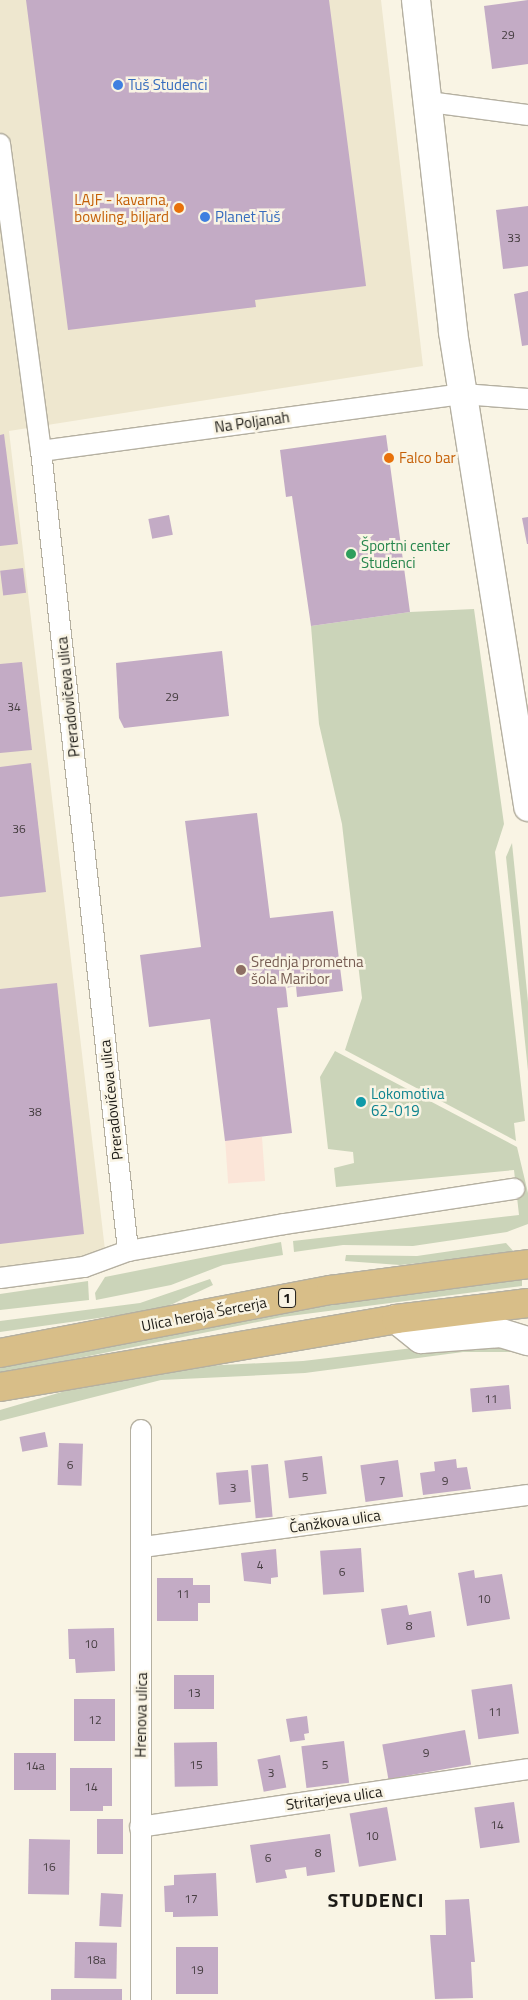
<!DOCTYPE html>
<meta charset="utf-8">
<style>
body{margin:0}
#map{position:relative;width:528px;height:2000px;overflow:hidden;background:#f9f4e4;font-family:"Titillium Web",sans-serif}
div>[style]{position:absolute}
.built>*{inset:0;background:#eee7cf}
.education>*{inset:0;background:#fbe5d8;transform-origin:0 0}
.green>*{inset:0;background:#cbd4b9}
.building>*{inset:0;background:#c3abc5;transform-origin:0 0}
.roads{filter:drop-shadow(1px 0 #b5b0a1) drop-shadow(-1px 0 #b5b0a1) drop-shadow(0 1px #b5b0a1) drop-shadow(0 -1px #b5b0a1)}
.street>*{height:20px;margin:-10px;padding:0 10px;transform-origin:10px;border-radius:10px;background:#fff}
.secondary>*{height:28px;margin:-14px;padding:0 14px;transform-origin:14px;border-radius:14px;background:#fff}
.primary>*{height:28px;margin:-14px;padding:0 14px;transform-origin:14px;border-radius:14px;background:#d8be88}
.dots>*{width:14px;height:14px;translate:-50% -50%;box-sizing:border-box;border:2px solid #f9f4e4;border-radius:50%}
span{translate:-50% -50%;white-space:nowrap;text-align:center;line-height:1.15;-webkit-text-stroke:5px #f9f4e4;paint-order:stroke}
.number-label{font-size:12px;color:#463e41}
.number-label span{-webkit-text-stroke-width:0}
.shield-label span{padding:1px 4px;background:#f9f4e4;border:1px solid;border-radius:4px;-webkit-text-stroke-width:0}
.shield-label{font-size:14px;color:#1c1a15;font-weight:700}
.shop-label{font-size:15px;color:#366cbe}
.left{translate:0 -50%;text-align:left}
.food-label{font-size:15px;color:#c56008}
.right{translate:-100% -50%;text-align:right}
.street-label{font-size:15px;color:#1c1a15}
.leisure-label{font-size:15px;color:#27864d}
.education-label{font-size:15px;color:#785e54}
.culture-label{font-size:15px;color:#0d838f}
.district-label{font-size:20px;color:#1c1a15;font-weight:700;letter-spacing:1px}
</style>
<div id="map">
<div class="built">
<i style="clip-path:polygon(0 0,381px 0,423px 366px,9px 431px,107px 1267px,0 1283px)"></i>
</div>
<div class="education">
<i style="left:262px;top:1137px;width:44px;height:37px;rotate:86deg"></i>
</div>
<div class="green">
<i style="clip-path:polygon(474px 609px,504px 824px,495px 852px,525px 1121px,514px 1123px,516px 1141px,345px 1050px,362px 998px,342px 824px,319px 724px,311px 626px,410px 612px)"></i>
<i style="clip-path:polygon(512px 843px,528px 1002px,528px 1071px,506px 857px)"></i>
<i style="clip-path:polygon(335px 1051px,517px 1147px,528px 1193px,528px 1224px,507px 1232px,413px 1246px,343px 1245px,294px 1252px,293px 1241px,519px 1215px,514px 1170px,336px 1187px,334px 1168px,354px 1163px,353px 1152px,328px 1149px,320px 1077px)"></i>
<i style="clip-path:polygon(281px 1242px,283px 1255px,223px 1265px,171px 1285px,96px 1300px,95px 1293px,105px 1277px)"></i>
<i style="clip-path:polygon(506px 1243px,515px 1253px,400px 1265px,345px 1261px,346px 1255px,417px 1256px)"></i>
<i style="clip-path:polygon(522px 1278px,522px 1286px,282px 1317px,0 1374px,0 1367px,283px 1310px)"></i>
<i style="clip-path:polygon(210px 1279px,213px 1285px,162px 1309px,0 1332px,0 1321px,140px 1303px)"></i>
<i style="clip-path:polygon(88px 1281px,89px 1300px,0 1310px,0 1294px)"></i>
<i style="clip-path:polygon(481px 1340px,520px 1352px,463px 1352px,305px 1373px,161px 1380px,0 1421px,0 1410px,103px 1380px,184px 1367px,303px 1361px)"></i>
</div>
<div class="building">
<i style="clip-path:polygon(26px 0,329px 0,366px 286px,255px 300px,256px 307px,68px 330px)"></i>
<i style="clip-path:polygon(528px 0,528px 64px,492px 69px,484px 6px)"></i>
<i style="clip-path:polygon(528px 206px,528px 266px,503px 269px,496px 210px)"></i>
<i style="clip-path:polygon(528px 291px,528px 345px,522px 346px,514px 294px)"></i>
<i style="clip-path:polygon(4px 434px,18px 544px,0 546px,0 435px)"></i>
<i style="clip-path:polygon(386px 435px,410px 612px,311px 626px,292px 496px,286px 497px,280px 450px)"></i>
<i style="left:169px;top:515px;width:20px;height:21px;rotate:79deg"></i>
<i style="clip-path:polygon(528px 517px,528px 544px,527px 544px,522px 518px)"></i>
<i style="left:23px;top:568px;width:25px;height:23px;rotate:83deg"></i>
<i style="clip-path:polygon(222px 651px,229px 716px,124px 728px,119px 718px,116px 663px)"></i>
<i style="clip-path:polygon(22px 662px,32px 750px,0 753px,0 664px)"></i>
<i style="clip-path:polygon(31px 763px,46px 892px,0 897px,0 767px)"></i>
<i style="clip-path:polygon(257px 813px,270px 918px,333px 911px,343px 991px,297px 997px,296px 986px,286px 988px,288px 1007px,277px 1008px,292px 1133px,225px 1141px,210px 1019px,149px 1027px,140px 955px,201px 947px,185px 821px)"></i>
<i style="clip-path:polygon(57px 983px,84px 1234px,0 1244px,0 989px)"></i>
<i style="left:509px;top:1385px;width:24px;height:39px;rotate:85deg"></i>
<i style="left:45px;top:1432px;width:15px;height:26px;rotate:79deg"></i>
<i style="left:59px;top:1443px;width:24px;height:42px;rotate:2deg"></i>
<i style="left:322px;top:1456px;width:38px;height:38px;rotate:83deg"></i>
<i style="clip-path:polygon(456px 1459px,457px 1468px,467px 1467px,471px 1489px,423px 1495px,420px 1473px,435px 1471px,434px 1462px)"></i>
<i style="left:398px;top:1460px;width:37px;height:38px;rotate:82deg"></i>
<i style="left:268px;top:1464px;width:53px;height:17px;rotate:85deg"></i>
<i style="left:248px;top:1470px;width:32px;height:32px;rotate:85deg"></i>
<i style="left:361px;top:1548px;width:44px;height:41px;rotate:86deg"></i>
<i style="clip-path:polygon(276px 1549px,278px 1577px,271px 1578px,271px 1584px,244px 1581px,241px 1553px)"></i>
<i style="clip-path:polygon(474px 1570px,475px 1578px,502px 1574px,510px 1619px,467px 1626px,458px 1573px)"></i>
<i style="clip-path:polygon(157px 1578px,193px 1578px,193px 1585px,210px 1585px,210px 1603px,198px 1603px,198px 1621px,157px 1621px)"></i>
<i style="clip-path:polygon(407px 1605px,409px 1615px,431px 1611px,435px 1637px,387px 1645px,381px 1609px)"></i>
<i style="clip-path:polygon(114px 1628px,115px 1671px,76px 1673px,75px 1659px,69px 1659px,68px 1629px)"></i>
<i style="left:214px;top:1675px;width:34px;height:40px;rotate:90deg"></i>
<i style="left:512px;top:1684px;width:50px;height:41px;rotate:82deg"></i>
<i style="left:74px;top:1699px;width:41px;height:42px"></i>
<i style="clip-path:polygon(307px 1716px,309px 1733px,304px 1734px,305px 1740px,290px 1742px,286px 1719px)"></i>
<i style="left:465px;top:1730px;width:35px;height:84px;rotate:80deg"></i>
<i style="left:344px;top:1741px;width:42px;height:43px;rotate:83deg"></i>
<i style="left:217px;top:1742px;width:44px;height:43px;rotate:89deg"></i>
<i style="left:14px;top:1753px;width:42px;height:37px"></i>
<i style="left:280px;top:1755px;width:33px;height:23px;rotate:79deg"></i>
<i style="clip-path:polygon(70px 1768px,112px 1768px,112px 1806px,103px 1806px,103px 1811px,70px 1811px)"></i>
<i style="left:514px;top:1802px;width:41px;height:40px;rotate:82deg"></i>
<i style="left:387px;top:1807px;width:54px;height:38px;rotate:80deg"></i>
<i style="left:123px;top:1819px;width:35px;height:26px;rotate:90deg"></i>
<i style="clip-path:polygon(330px 1834px,335px 1872px,307px 1876px,306px 1867px,285px 1870px,287px 1878px,256px 1883px,250px 1845px)"></i>
<i style="left:29px;top:1839px;width:41px;height:55px;rotate:1deg"></i>
<i style="clip-path:polygon(216px 1873px,218px 1916px,173px 1917px,173px 1912px,165px 1912px,164px 1886px,174px 1885px,174px 1875px)"></i>
<i style="left:101px;top:1893px;width:22px;height:33px;rotate:3deg"></i>
<i style="clip-path:polygon(469px 1899px,475px 1962px,471px 1962px,473px 1998px,435px 1999px,430px 1935px,446px 1935px,445px 1900px)"></i>
<i style="left:75px;top:1942px;width:42px;height:36px;rotate:1deg"></i>
<i style="left:176px;top:1947px;width:42px;height:47px"></i>
<i style="left:51px;top:1989px;width:71px;height:11px"></i>
</div>
<div class="roads">
<div class="street">
<i style="left:429px;top:102px;width:100px;rotate:7.5deg"></i>
<i style="left:0;top:144px;width:310px;rotate:82.4deg"></i>
<i style="left:41px;top:451px;width:805px;rotate:83.79deg"></i>
<i style="left:41px;top:451px;width:426px;rotate:-7.7deg"></i>
<i style="left:463px;top:394px;width:65px;rotate:4.4deg"></i>
<i style="left:0;top:1278px;width:85px;rotate:-7.5deg"></i>
<i style="left:84px;top:1267px;width:47px;rotate:-20deg"></i>
<i style="left:128px;top:1251px;width:158px;rotate:-9.8deg"></i>
<i style="left:284px;top:1224px;width:233px;rotate:-8.7deg"></i>
<i style="left:141px;top:1430px;width:570px;rotate:90deg"></i>
<i style="left:143px;top:1547px;width:388px;rotate:-7.7deg"></i>
<i style="left:140px;top:1827px;width:392px;rotate:-8.5deg"></i>
</div>
<div class="secondary">
<i style="left:416px;top:0;width:334px;rotate:83.6deg"></i>
<i style="left:453px;top:332px;width:481px;rotate:81deg"></i>
<i style="left:396px;top:1319px;width:32px;rotate:39deg"></i>
<i style="left:421px;top:1339px;width:80px;rotate:-4.3deg"></i>
<i style="left:501px;top:1333px;width:28px;rotate:17deg"></i>
</div>
<div class="primary">
<i style="left:0;top:1353px;width:337px;rotate:-10.8deg"></i>
<i style="left:331px;top:1290px;width:199px;rotate:-7.5deg"></i>
<i style="left:0;top:1387px;width:402px;rotate:-9.7deg"></i>
<i style="left:396px;top:1319px;width:133px;rotate:-6.9deg"></i>
</div>
</div>
<div class="dots">
<i style="left:118px;top:85px;background:#3f7fe0"></i>
<i style="left:179px;top:208px;background:#e8710a"></i>
<i style="left:205px;top:217px;background:#3f7fe0"></i>
<i style="left:389px;top:458px;background:#e8710a"></i>
<i style="left:351px;top:554px;background:#2e9e5b"></i>
<i style="left:241px;top:970px;background:#8d6e63"></i>
<i style="left:361px;top:1102px;background:#0f9aa8"></i>
</div>
<div class="number-label">
<span style="left:508px;top:35px">29</span>
<span style="left:514px;top:238px">33</span>
<span style="left:172px;top:697px">29</span>
<span style="left:14px;top:707px">34</span>
<span style="left:19px;top:829px">36</span>
<span style="left:35px;top:1112px">38</span>
<span style="left:491px;top:1399px">11</span>
<span style="left:70px;top:1465px">6</span>
<span style="left:305px;top:1477px">5</span>
<span style="left:382px;top:1481px">7</span>
<span style="left:445px;top:1481px">9</span>
<span style="left:233px;top:1488px">3</span>
<span style="left:260px;top:1565px">4</span>
<span style="left:342px;top:1572px">6</span>
<span style="left:183px;top:1594px">11</span>
<span style="left:484px;top:1599px">10</span>
<span style="left:409px;top:1626px">8</span>
<span style="left:91px;top:1644px">10</span>
<span style="left:194px;top:1693px">13</span>
<span style="left:495px;top:1712px">11</span>
<span style="left:95px;top:1720px">12</span>
<span style="left:426px;top:1753px">9</span>
<span style="left:196px;top:1765px">15</span>
<span style="left:325px;top:1765px">5</span>
<span style="left:35px;top:1766px">14a</span>
<span style="left:271px;top:1773px">3</span>
<span style="left:91px;top:1787px">14</span>
<span style="left:497px;top:1825px">14</span>
<span style="left:372px;top:1836px">10</span>
<span style="left:318px;top:1853px">8</span>
<span style="left:268px;top:1858px">6</span>
<span style="left:49px;top:1867px">16</span>
<span style="left:191px;top:1899px">17</span>
<span style="left:96px;top:1960px">18a</span>
<span style="left:197px;top:1970px">19</span>
</div>
<div class="shield-label">
<span style="left:287px;top:1298px">1</span>
</div>
<div class="shop-label">
<span class="left" style="left:128px;top:85px">Tuš Studenci</span>
<span class="left" style="left:215px;top:217px">Planet Tuš</span>
</div>
<div class="food-label">
<span class="right" style="left:169px;top:208px">LAJF - kavarna,<br>bowling, biljard</span>
<span class="left" style="left:399px;top:458px">Falco bar</span>
</div>
<div class="street-label">
<span style="left:252px;top:422px;rotate:-8deg">Na Poljanah</span>
<span style="left:68px;top:697px;rotate:-96deg">Preradovičeva ulica</span>
<span style="left:111px;top:1100px;rotate:-96deg">Preradovičeva ulica</span>
<span style="left:204px;top:1314px;rotate:-11deg">Ulica heroja Šercerja</span>
<span style="left:335px;top:1521px;rotate:-8deg">Čanžkova ulica</span>
<span style="left:141px;top:1715px;rotate:-89deg">Hrenova ulica</span>
<span style="left:334px;top:1798px;rotate:-8deg">Stritarjeva ulica</span>
</div>
<div class="leisure-label">
<span class="left" style="left:361px;top:554px">Športni center<br>Studenci</span>
</div>
<div class="education-label">
<span class="left" style="left:251px;top:970px">Srednja prometna<br>šola Maribor</span>
</div>
<div class="culture-label">
<span class="left" style="left:371px;top:1102px">Lokomotiva<br>62-019</span>
</div>
<div class="district-label">
<span style="left:376px;top:1899px">STUDENCI</span>
</div>
</div>
